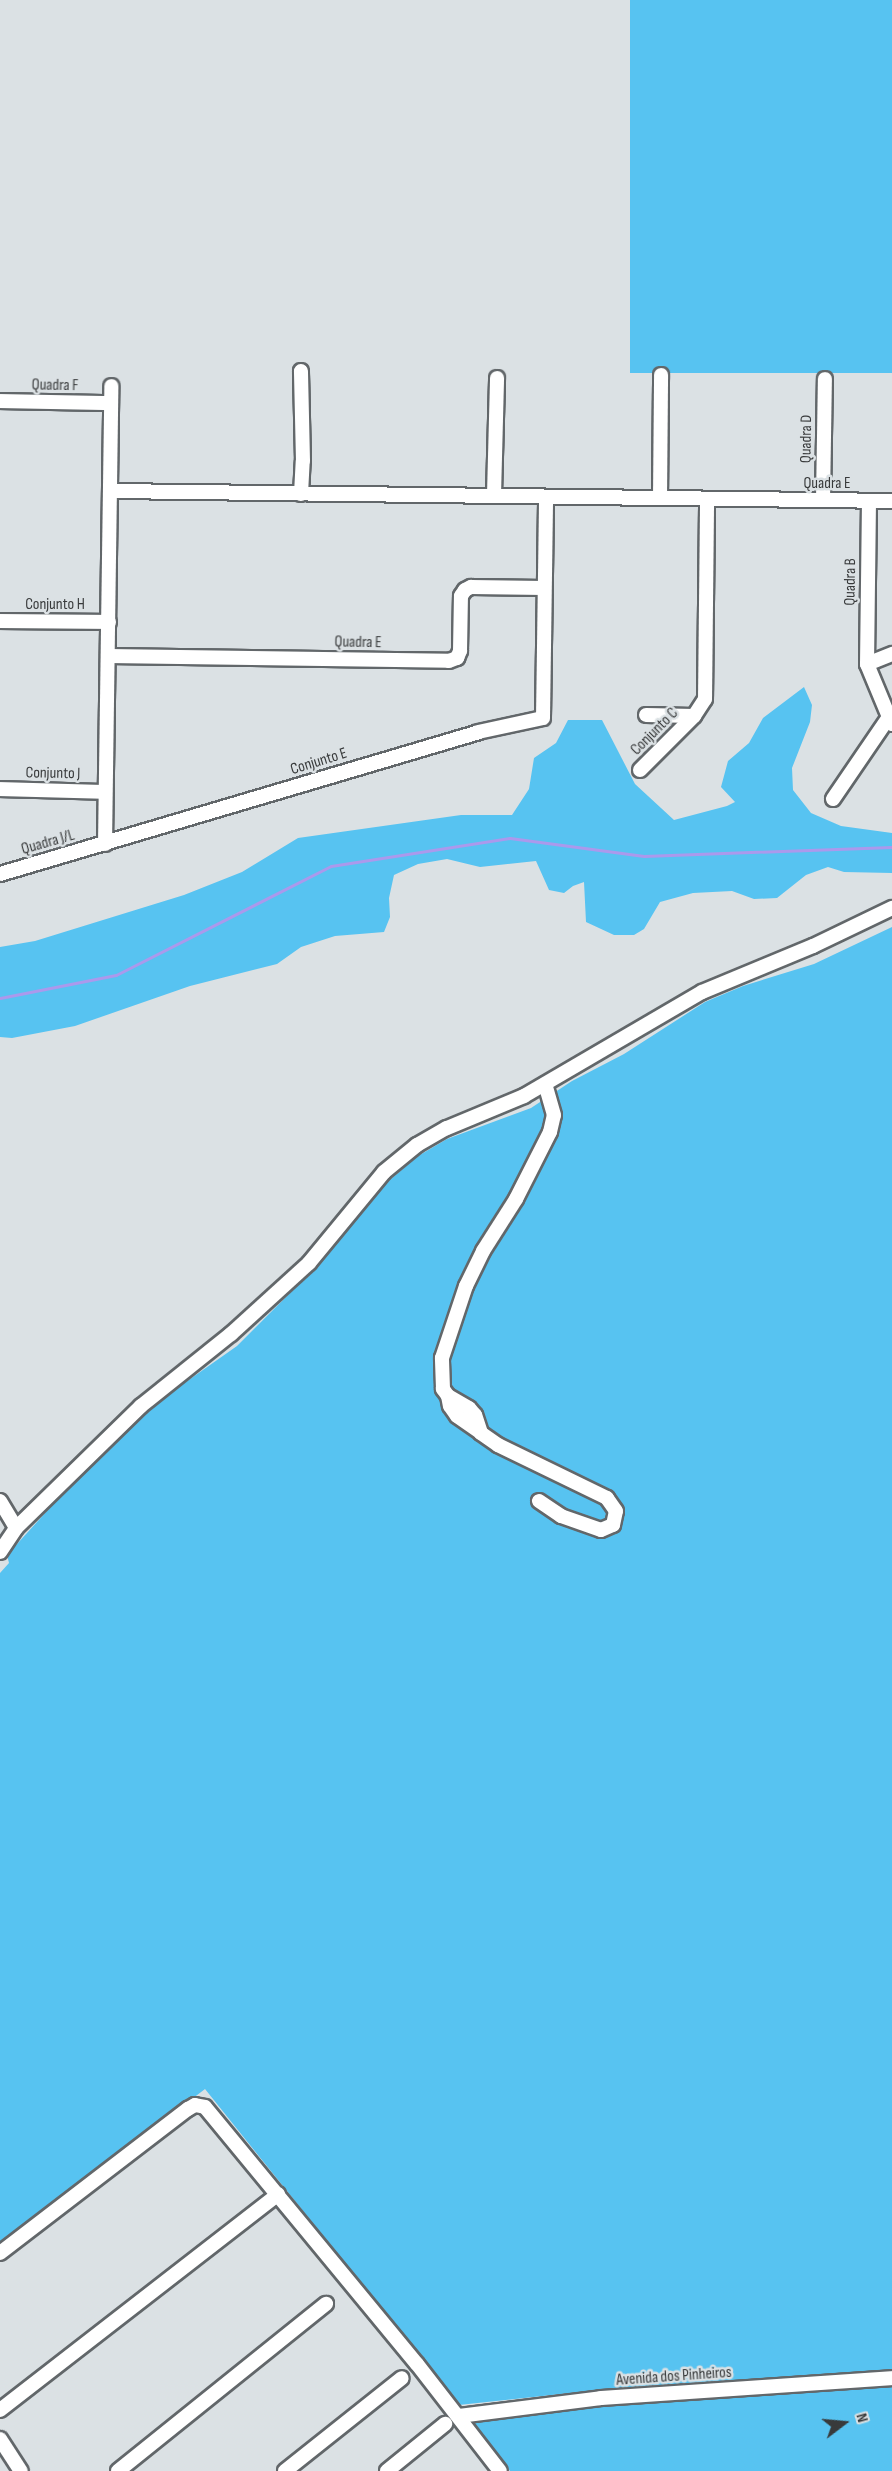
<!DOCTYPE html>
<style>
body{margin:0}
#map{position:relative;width:892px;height:2471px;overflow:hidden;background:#dbe1e4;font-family:"Sofia Sans Condensed",sans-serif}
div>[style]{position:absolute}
.green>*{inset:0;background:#57c3f1;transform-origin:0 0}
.stream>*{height:3px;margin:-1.5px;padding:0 1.5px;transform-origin:1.5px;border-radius:1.5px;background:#ab99ec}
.roads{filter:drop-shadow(2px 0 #62676a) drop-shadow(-2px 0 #62676a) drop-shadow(0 2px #62676a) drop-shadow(0 -2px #62676a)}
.minor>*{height:14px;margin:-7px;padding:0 7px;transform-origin:7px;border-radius:7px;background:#fff}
span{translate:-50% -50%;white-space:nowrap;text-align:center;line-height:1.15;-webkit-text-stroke:5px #dbe1e4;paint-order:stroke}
.street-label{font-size:16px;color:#383a3b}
.north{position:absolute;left:814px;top:2393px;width:60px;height:60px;-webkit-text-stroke:4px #dbe1e4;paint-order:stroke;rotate:74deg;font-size:16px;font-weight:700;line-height:24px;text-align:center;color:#383a3b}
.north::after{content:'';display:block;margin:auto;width:21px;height:27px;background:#383a3b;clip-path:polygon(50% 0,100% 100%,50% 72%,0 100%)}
</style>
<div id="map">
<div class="green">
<i style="left:630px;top:0;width:262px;height:373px"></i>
<i style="clip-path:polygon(804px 687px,812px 705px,810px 722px,792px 768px,793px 790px,811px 813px,841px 826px,892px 833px,892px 873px,844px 872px,828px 867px,806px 875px,777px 898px,754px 899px,732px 891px,693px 893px,660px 902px,644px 929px,634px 935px,614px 935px,586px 922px,584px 882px,573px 886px,564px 893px,549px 890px,536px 861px,480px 867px,447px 859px,418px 864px,394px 875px,389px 898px,390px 917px,384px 932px,335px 936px,301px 947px,277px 964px,190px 986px,75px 1026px,12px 1038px,0 1037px,0 947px,35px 941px,184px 895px,242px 872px,298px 838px,461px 815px,512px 815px,529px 789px,534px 758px,556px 743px,568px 720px,602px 720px,635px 784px,674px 820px,727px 806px,735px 802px,721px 787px,728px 761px,749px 743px,763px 718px)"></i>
<i style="clip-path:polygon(892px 927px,892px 2371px,598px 2390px,459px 2405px,205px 2089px,0 2246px,0 1573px,9px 1563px,7px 1555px,107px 1445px,139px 1415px,237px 1346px,310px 1273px,385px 1184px,418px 1156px,447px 1139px,531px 1108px,572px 1081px,624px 1054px,705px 1002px,743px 986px,814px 964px)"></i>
<i style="clip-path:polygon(892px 2385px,892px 2471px,510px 2471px,470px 2417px)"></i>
</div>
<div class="stream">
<i style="left:0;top:998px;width:118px;rotate:-11.2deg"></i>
<i style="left:116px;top:975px;width:241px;rotate:-26.9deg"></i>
<i style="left:331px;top:866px;width:181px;rotate:-8.9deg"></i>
<i style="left:510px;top:838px;width:135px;rotate:7.7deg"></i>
<i style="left:644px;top:856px;width:248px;rotate:-2.1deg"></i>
</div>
<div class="roads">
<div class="minor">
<i style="left:0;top:401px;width:109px;rotate:1.1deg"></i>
<i style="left:111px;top:491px;width:781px;rotate:0.73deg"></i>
<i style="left:301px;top:494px;width:33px;rotate:-87deg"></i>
<i style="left:303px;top:461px;width:90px;rotate:-91.3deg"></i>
<i style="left:494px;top:495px;width:117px;rotate:-88.5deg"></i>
<i style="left:660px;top:498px;width:123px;rotate:-89.5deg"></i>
<i style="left:823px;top:500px;width:121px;rotate:-89.1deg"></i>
<i style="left:869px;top:501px;width:163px;rotate:90.7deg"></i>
<i style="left:867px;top:664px;width:65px;rotate:67.4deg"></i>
<i style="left:0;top:621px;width:109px;rotate:0.5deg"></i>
<i style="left:108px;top:656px;width:341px;rotate:0.8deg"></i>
<i style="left:449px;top:661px;width:9px;rotate:-21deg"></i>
<i style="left:457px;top:658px;width:8px;rotate:-67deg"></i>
<i style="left:460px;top:651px;width:55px;rotate:-89deg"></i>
<i style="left:461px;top:596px;width:7px;rotate:-56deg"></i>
<i style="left:465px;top:590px;width:7px;rotate:-27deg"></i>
<i style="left:471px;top:587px;width:73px;rotate:0.8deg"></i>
<i style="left:867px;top:664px;width:27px;rotate:-22deg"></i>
<i style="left:646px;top:715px;width:48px;rotate:1.2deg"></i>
<i style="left:640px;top:770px;width:76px;rotate:-45deg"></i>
<i style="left:694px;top:716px;width:20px;rotate:-57deg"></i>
<i style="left:705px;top:699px;width:198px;rotate:-89.4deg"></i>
<i style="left:0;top:789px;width:105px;rotate:1.6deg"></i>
<i style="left:833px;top:799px;width:99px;rotate:-55.7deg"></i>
<i style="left:105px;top:844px;width:458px;rotate:-89.2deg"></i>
<i style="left:0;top:874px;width:499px;rotate:-16.5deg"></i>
<i style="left:478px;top:732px;width:66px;rotate:-12.2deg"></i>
<i style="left:543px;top:718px;width:220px;rotate:-89.2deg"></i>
<i style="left:448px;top:1396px;width:10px;rotate:79deg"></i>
<i style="left:450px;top:1406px;width:12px;rotate:55deg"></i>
<i style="left:457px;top:1416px;width:29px;rotate:35deg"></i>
<i style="left:0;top:1501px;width:31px;rotate:59deg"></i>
<i style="left:539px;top:1501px;width:27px;rotate:34deg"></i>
<i style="left:561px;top:1516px;width:42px;rotate:19.3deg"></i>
<i style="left:601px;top:1530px;width:13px;rotate:-23deg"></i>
<i style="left:613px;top:1525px;width:14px;rotate:-78deg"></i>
<i style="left:616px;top:1511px;width:16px;rotate:-125deg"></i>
<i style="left:607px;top:1498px;width:121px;rotate:-154.1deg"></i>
<i style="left:498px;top:1445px;width:21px;rotate:-145deg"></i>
<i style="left:481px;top:1433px;width:19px;rotate:-108deg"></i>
<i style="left:475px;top:1415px;width:9px;rotate:-131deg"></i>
<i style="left:469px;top:1408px;width:24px;rotate:-150deg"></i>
<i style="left:448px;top:1396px;width:9px;rotate:-126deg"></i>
<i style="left:443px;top:1389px;width:31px;rotate:-92deg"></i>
<i style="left:442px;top:1358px;width:76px;rotate:-71.6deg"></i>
<i style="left:466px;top:1286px;width:39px;rotate:-64deg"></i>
<i style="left:483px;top:1251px;width:62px;rotate:-57.6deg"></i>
<i style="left:516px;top:1199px;width:75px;rotate:-63.1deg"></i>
<i style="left:550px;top:1132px;width:17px;rotate:-77deg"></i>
<i style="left:554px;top:1115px;width:32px;rotate:-106deg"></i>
<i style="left:0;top:1552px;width:29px;rotate:-56deg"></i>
<i style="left:16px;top:1528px;width:175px;rotate:-44.3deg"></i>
<i style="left:141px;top:1406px;width:115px;rotate:-38.7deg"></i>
<i style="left:231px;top:1334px;width:105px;rotate:-42.3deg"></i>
<i style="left:309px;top:1263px;width:118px;rotate:-50.5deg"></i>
<i style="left:384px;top:1172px;width:43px;rotate:-39.3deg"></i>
<i style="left:417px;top:1145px;width:34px;rotate:-30deg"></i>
<i style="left:447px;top:1128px;width:83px;rotate:-22.6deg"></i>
<i style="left:524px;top:1096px;width:206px;rotate:-30.3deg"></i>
<i style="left:702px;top:992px;width:120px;rotate:-22.5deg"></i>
<i style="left:813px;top:946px;width:88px;rotate:-25.7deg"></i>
<i style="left:0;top:2253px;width:237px;rotate:-37.5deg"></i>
<i style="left:188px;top:2109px;width:8px;rotate:-30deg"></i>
<i style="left:195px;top:2105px;width:10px;rotate:11deg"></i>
<i style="left:205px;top:2107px;width:333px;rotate:50.5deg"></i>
<i style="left:417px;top:2364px;width:135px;rotate:52.2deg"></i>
<i style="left:0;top:2410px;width:352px;rotate:-37.8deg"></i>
<i style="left:459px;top:2416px;width:143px;rotate:-7.2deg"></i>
<i style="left:601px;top:2398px;width:292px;rotate:-3.9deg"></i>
<i style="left:0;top:2439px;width:38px;rotate:57deg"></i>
<i style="left:118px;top:2471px;width:267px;rotate:-38.8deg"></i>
<i style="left:285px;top:2471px;width:149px;rotate:-38.5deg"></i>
<i style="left:387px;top:2471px;width:75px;rotate:-39deg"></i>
</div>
</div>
<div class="street-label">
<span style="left:55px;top:386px;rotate:1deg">Quadra F</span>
<span style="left:807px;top:439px;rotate:-89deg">Quadra D</span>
<span style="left:827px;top:484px">Quadra E</span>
<span style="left:851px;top:582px;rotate:-89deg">Quadra B</span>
<span style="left:55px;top:605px">Conjunto H</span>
<span style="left:358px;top:643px;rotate:1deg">Quadra E</span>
<span style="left:655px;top:732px;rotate:-45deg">Conjunto C</span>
<span style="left:319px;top:762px;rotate:-17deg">Conjunto E</span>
<span style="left:53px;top:774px;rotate:1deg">Conjunto J</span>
<span style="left:48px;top:843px;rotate:-16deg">Quadra J/L</span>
<span style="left:674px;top:2377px;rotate:-4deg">Avenida dos Pinheiros</span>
</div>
<div class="north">N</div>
</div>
